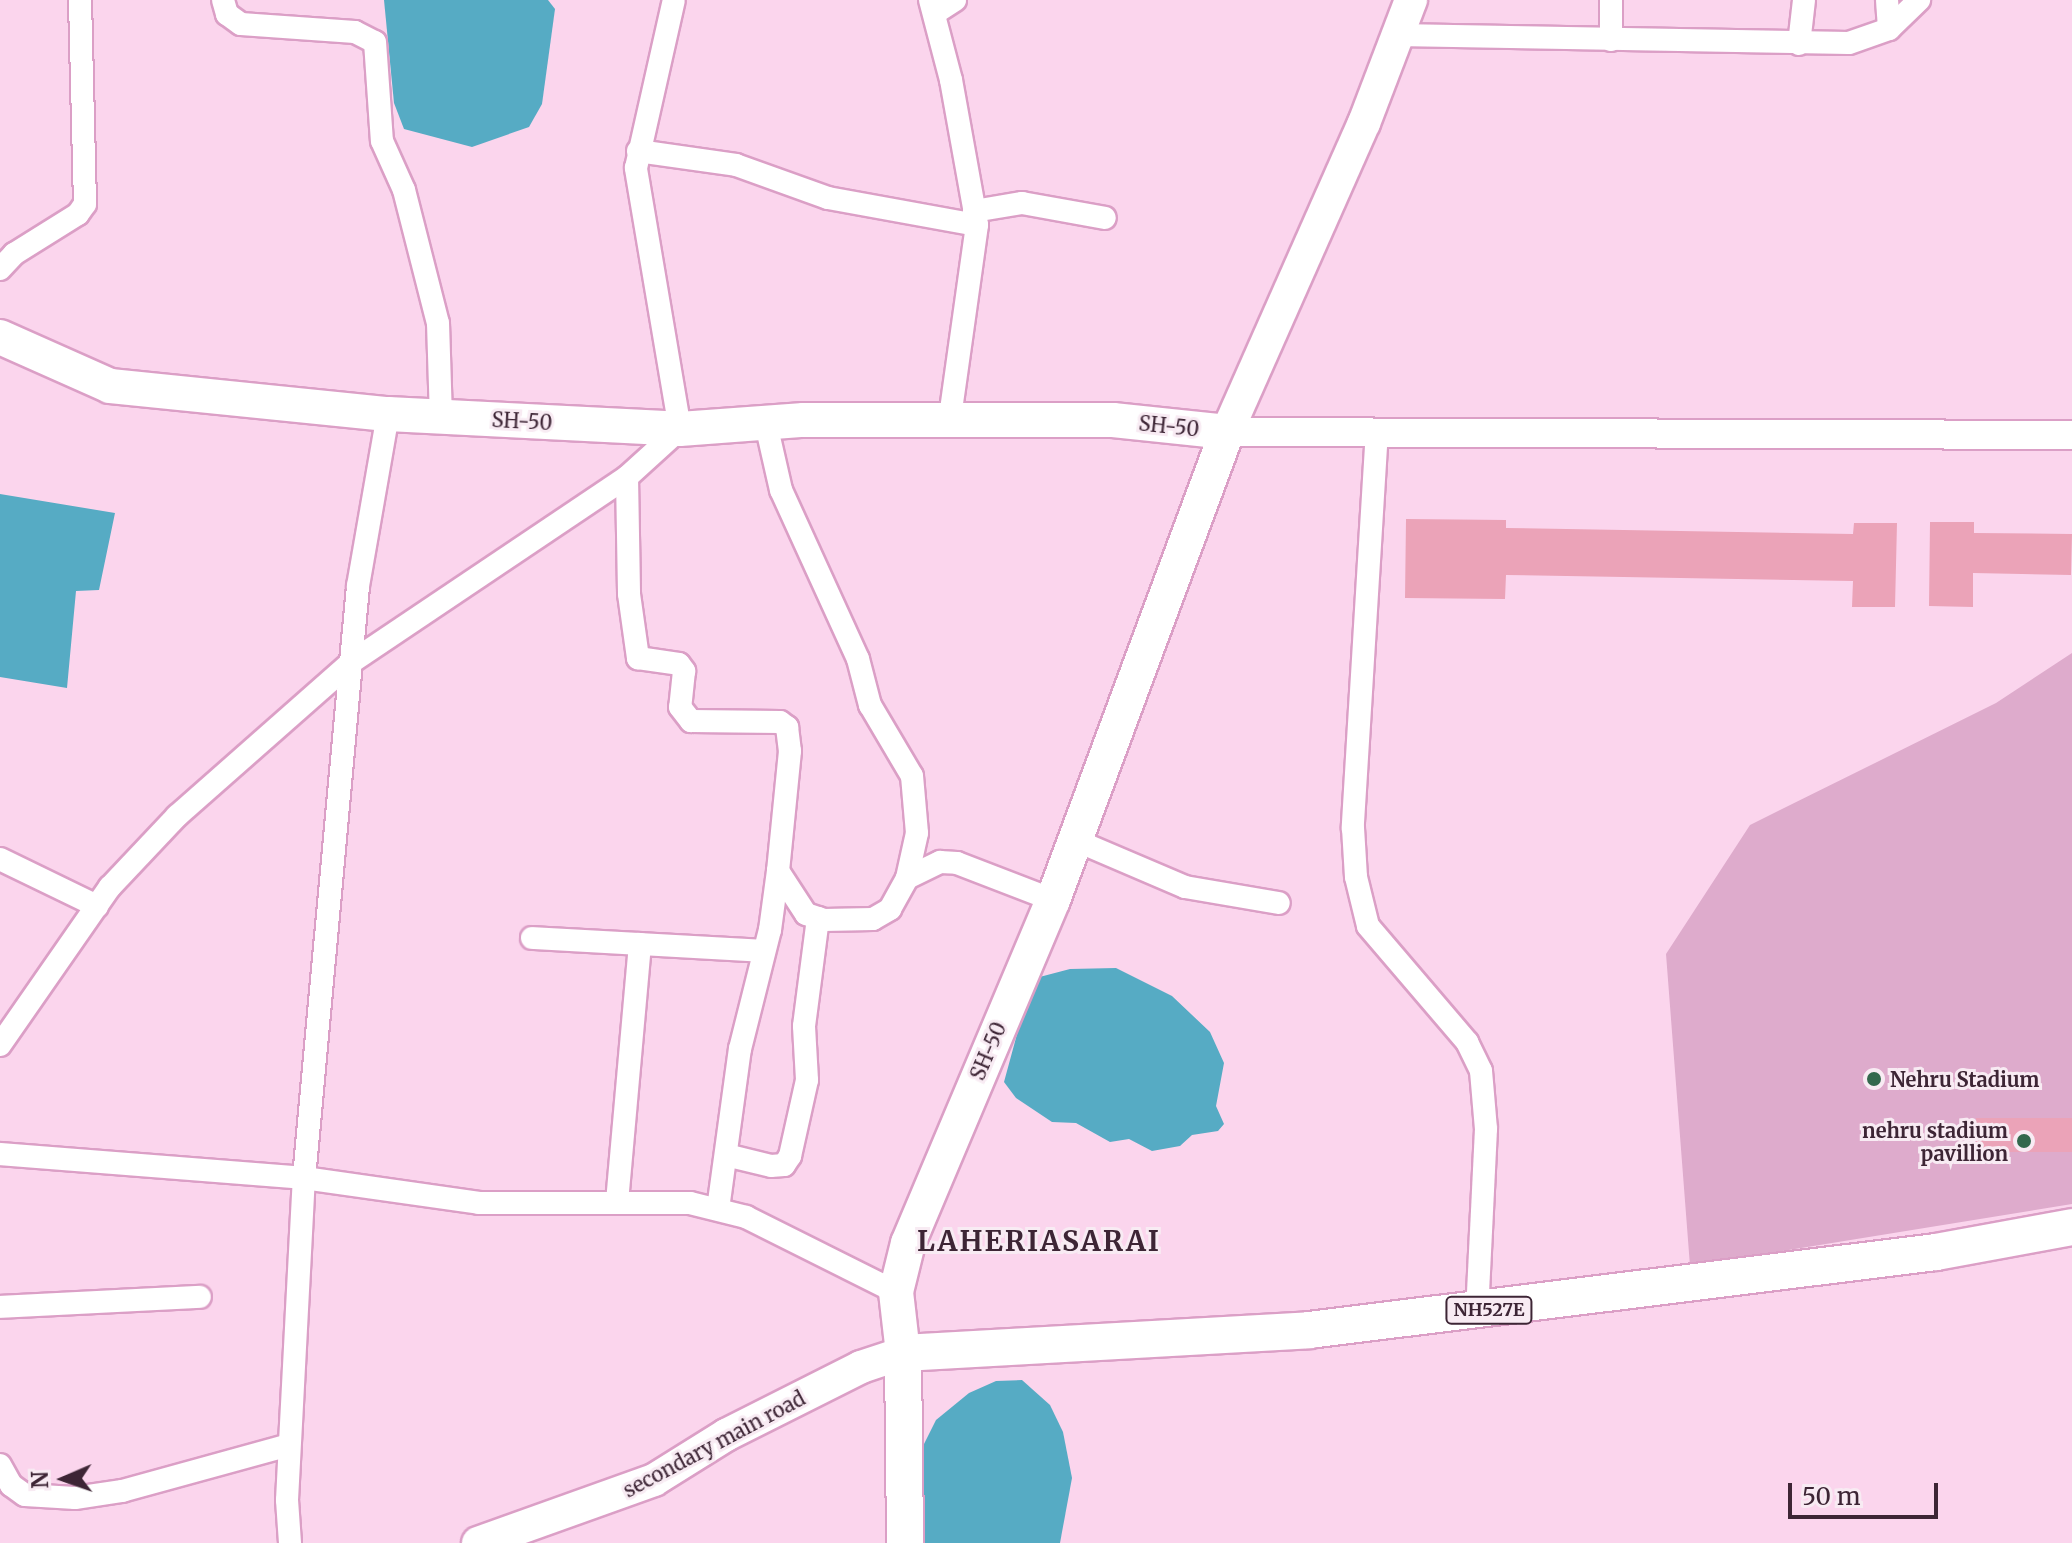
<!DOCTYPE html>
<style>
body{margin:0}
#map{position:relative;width:2072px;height:1543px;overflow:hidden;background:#fbd5ed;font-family:Merriweather,serif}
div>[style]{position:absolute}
.green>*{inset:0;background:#deabcc}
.water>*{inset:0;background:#56abc4}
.building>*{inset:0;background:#eba3b8;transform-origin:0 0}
.roads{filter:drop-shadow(2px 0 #db9fc6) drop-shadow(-2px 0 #db9fc6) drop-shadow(0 2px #db9fc6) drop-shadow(0 -2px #db9fc6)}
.minor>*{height:22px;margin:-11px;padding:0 11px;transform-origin:11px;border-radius:11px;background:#fff}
.tertiary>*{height:28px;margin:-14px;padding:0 14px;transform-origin:14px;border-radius:14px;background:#fff}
.secondary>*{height:32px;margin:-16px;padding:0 16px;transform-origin:16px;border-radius:16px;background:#fff}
.primary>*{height:34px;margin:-17px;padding:0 17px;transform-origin:17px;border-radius:17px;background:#fff}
.trunk>*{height:36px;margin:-18px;padding:0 18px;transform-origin:18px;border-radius:18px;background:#fff}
.dots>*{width:22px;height:22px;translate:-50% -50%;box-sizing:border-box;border:4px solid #f8ebf3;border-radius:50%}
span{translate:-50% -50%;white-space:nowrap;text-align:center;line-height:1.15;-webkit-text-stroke:6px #f8ebf3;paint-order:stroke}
.shield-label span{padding:2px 6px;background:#f8ebf3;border:2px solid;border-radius:6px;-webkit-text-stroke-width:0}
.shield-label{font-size:18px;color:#3d2535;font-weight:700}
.street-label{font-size:20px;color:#3d2535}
.poi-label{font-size:20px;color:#3d2535;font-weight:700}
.left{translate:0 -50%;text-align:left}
.right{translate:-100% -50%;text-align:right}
.district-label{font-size:28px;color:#3d2535;font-weight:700;letter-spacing:2px}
.north{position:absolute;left:24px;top:1439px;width:80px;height:80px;-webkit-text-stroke:6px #f8ebf3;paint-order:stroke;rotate:268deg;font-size:22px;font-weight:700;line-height:32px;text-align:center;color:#3d2535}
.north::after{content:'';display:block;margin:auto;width:28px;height:36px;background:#3d2535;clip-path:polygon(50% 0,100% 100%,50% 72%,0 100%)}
.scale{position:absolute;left:1788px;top:1483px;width:150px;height:36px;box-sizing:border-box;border:4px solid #3d2535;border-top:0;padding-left:10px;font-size:24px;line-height:28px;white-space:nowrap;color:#3d2535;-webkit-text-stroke:6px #f8ebf3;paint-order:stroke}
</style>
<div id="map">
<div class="green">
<i style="clip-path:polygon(2072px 653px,2072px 1204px,1690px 1266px,1666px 954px,1750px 825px,1996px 703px)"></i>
</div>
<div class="water">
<i style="clip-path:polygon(384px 0,548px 0,555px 9px,542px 104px,529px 127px,472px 147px,404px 129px,394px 103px)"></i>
<i style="clip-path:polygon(0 494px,115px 513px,99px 590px,76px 591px,67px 688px,0 677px)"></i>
<i style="clip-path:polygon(1116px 968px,1172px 996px,1210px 1032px,1224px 1063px,1216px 1106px,1224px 1124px,1218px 1131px,1192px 1135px,1180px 1146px,1152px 1151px,1129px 1139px,1110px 1142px,1076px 1123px,1052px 1122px,1016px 1098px,1004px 1082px,1032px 979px,1070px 969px)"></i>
<i style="clip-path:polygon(1022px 1380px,1050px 1405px,1063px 1432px,1072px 1478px,1060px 1543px,923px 1543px,918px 1456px,936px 1420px,969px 1393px,996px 1381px)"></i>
</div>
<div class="building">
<i style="clip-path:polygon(1406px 519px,1506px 520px,1506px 528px,1853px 534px,1854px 523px,1897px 523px,1895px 607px,1852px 607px,1853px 581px,1506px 575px,1505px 599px,1405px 598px)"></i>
<i style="clip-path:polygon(1930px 522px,1974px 522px,1974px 533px,2072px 534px,2071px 575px,1973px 573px,1973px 607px,1929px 606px)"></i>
<i style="left:2072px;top:1118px;width:34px;height:96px;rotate:90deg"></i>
</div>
<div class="roads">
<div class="minor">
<i style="left:223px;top:0;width:15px;rotate:74deg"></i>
<i style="left:227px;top:14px;width:17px;rotate:36deg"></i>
<i style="left:241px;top:24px;width:114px;rotate:4deg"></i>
<i style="left:355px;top:32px;width:22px;rotate:27deg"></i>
<i style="left:375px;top:42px;width:99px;rotate:86deg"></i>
<i style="left:382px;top:141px;width:54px;rotate:65.8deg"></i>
<i style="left:404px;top:190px;width:137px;rotate:75.7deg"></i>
<i style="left:438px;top:323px;width:94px;rotate:88.2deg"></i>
<i style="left:930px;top:0;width:83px;rotate:75.3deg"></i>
<i style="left:951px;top:80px;width:147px;rotate:79.8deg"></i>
<i style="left:977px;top:225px;width:195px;rotate:98deg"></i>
<i style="left:1887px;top:0;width:29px;rotate:86deg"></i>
<i style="left:935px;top:13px;width:24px;rotate:-33deg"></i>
<i style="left:1397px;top:35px;width:452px;rotate:1deg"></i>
<i style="left:1849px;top:43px;width:42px;rotate:-19.3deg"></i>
<i style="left:1889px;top:29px;width:42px;rotate:-44deg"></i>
<i style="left:1611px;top:40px;width:40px;rotate:-90deg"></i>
<i style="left:1799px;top:44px;width:44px;rotate:-83.5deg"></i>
<i style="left:638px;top:151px;width:99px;rotate:8.1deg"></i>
<i style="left:736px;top:165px;width:98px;rotate:19.7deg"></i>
<i style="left:828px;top:198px;width:151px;rotate:10.3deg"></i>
<i style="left:974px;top:211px;width:49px;rotate:-9.5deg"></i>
<i style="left:1022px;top:203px;width:84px;rotate:10.2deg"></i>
<i style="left:0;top:269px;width:21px;rotate:-47deg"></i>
<i style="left:14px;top:254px;width:75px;rotate:-32deg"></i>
<i style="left:78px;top:214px;width:12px;rotate:-55deg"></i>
<i style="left:85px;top:204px;width:204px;rotate:-91.4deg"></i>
<i style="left:766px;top:424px;width:68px;rotate:77.2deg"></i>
<i style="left:781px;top:490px;width:186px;rotate:65.5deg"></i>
<i style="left:858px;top:659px;width:48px;rotate:75.4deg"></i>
<i style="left:870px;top:705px;width:82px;rotate:59.4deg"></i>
<i style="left:912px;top:776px;width:57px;rotate:85deg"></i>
<i style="left:917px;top:833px;width:46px;rotate:102.5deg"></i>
<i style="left:1377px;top:430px;width:399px;rotate:93.5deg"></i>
<i style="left:1353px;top:828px;width:49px;rotate:86.5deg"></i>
<i style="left:1356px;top:877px;width:50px;rotate:76.2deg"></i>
<i style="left:1368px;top:926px;width:153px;rotate:49.5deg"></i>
<i style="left:1467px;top:1042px;width:32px;rotate:64deg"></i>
<i style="left:1481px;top:1071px;width:58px;rotate:85.1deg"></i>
<i style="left:1486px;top:1129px;width:183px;rotate:92.8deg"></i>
<i style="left:627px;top:477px;width:117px;rotate:89deg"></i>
<i style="left:629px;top:594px;width:65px;rotate:82deg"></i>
<i style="left:638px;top:658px;width:41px;rotate:8.3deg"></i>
<i style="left:679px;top:664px;width:9px;rotate:54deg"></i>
<i style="left:684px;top:671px;width:36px;rotate:96deg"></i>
<i style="left:680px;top:707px;width:18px;rotate:52deg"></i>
<i style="left:691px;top:721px;width:89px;rotate:0.6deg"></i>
<i style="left:780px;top:722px;width:9px;rotate:36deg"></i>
<i style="left:787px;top:727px;width:24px;rotate:83deg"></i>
<i style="left:790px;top:751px;width:121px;rotate:95.7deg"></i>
<i style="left:1075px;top:840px;width:120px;rotate:23.1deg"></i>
<i style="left:1185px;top:887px;width:95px;rotate:9.7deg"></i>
<i style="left:0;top:859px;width:108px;rotate:25.9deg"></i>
<i style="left:532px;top:938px;width:232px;rotate:3.2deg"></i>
<i style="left:0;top:1045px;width:193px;rotate:-55.2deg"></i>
<i style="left:110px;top:887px;width:98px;rotate:-46.7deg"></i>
<i style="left:177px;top:816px;width:235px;rotate:-41.4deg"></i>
<i style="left:353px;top:661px;width:330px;rotate:-33.9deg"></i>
<i style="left:627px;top:477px;width:72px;rotate:-42.2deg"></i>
<i style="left:680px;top:429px;width:265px;rotate:-99.6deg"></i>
<i style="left:636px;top:168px;width:172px;rotate:-77.3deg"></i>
<i style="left:0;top:1154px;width:305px;rotate:4.5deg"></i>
<i style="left:304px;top:1178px;width:177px;rotate:8.1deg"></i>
<i style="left:479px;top:1203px;width:211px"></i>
<i style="left:690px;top:1203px;width:58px;rotate:14deg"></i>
<i style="left:746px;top:1217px;width:168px;rotate:26.6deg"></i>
<i style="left:726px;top:1155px;width:46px;rotate:13.7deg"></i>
<i style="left:771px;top:1166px;width:13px;rotate:-4deg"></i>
<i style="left:784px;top:1165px;width:11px;rotate:-56deg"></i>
<i style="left:790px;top:1156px;width:78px;rotate:-77.4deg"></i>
<i style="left:807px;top:1080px;width:54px;rotate:-93.2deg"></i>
<i style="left:804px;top:1026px;width:109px;rotate:-82.6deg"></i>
<i style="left:617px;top:1202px;width:259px;rotate:-84.9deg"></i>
<i style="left:718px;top:1209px;width:162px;rotate:-82.2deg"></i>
<i style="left:740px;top:1049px;width:123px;rotate:-75.9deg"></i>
<i style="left:770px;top:930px;width:60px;rotate:-82.3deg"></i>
<i style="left:778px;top:871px;width:51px;rotate:56.9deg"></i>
<i style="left:806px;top:914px;width:19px;rotate:18deg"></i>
<i style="left:824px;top:920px;width:49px;rotate:-1.2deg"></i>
<i style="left:873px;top:919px;width:20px;rotate:-30deg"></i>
<i style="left:890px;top:909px;width:35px;rotate:-61deg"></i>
<i style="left:907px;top:878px;width:37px;rotate:-26deg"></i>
<i style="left:940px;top:862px;width:17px;rotate:3deg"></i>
<i style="left:957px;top:863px;width:103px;rotate:21.1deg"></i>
<i style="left:0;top:1307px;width:200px;rotate:-2.9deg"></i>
<i style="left:0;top:1465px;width:23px;rotate:61deg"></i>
<i style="left:11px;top:1485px;width:17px;rotate:36deg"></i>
<i style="left:25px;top:1495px;width:50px;rotate:3.4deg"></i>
<i style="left:75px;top:1498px;width:48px;rotate:-8.5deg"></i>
<i style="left:122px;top:1491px;width:173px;rotate:-15.4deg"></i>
<i style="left:290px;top:1543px;width:43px;rotate:-94deg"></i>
<i style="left:287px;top:1500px;width:322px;rotate:-87deg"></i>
<i style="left:304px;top:1178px;width:594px;rotate:-84.79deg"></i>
<i style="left:358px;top:586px;width:175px;rotate:-80.1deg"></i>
</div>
<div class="tertiary">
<i style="left:1227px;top:432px;width:845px;rotate:0.2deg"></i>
</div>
<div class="secondary">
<i style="left:1227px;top:432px;width:338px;rotate:-66.1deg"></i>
<i style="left:1364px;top:123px;width:132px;rotate:-69.1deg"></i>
<i style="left:478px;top:1543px;width:187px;rotate:-19.7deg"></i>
<i style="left:654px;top:1480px;width:85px;rotate:-32deg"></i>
<i style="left:726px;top:1435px;width:151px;rotate:-26.7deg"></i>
<i style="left:861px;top:1367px;width:44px;rotate:-18.4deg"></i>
</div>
<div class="primary">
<i style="left:0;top:337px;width:120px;rotate:24deg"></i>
<i style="left:110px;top:386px;width:279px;rotate:5.8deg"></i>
<i style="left:388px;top:414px;width:292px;rotate:2.9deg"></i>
<i style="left:680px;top:429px;width:124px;rotate:-4.2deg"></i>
<i style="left:804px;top:420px;width:309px"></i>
<i style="left:1113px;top:420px;width:115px;rotate:6deg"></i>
<i style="left:1227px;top:432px;width:499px;rotate:110.4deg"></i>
<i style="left:1053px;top:900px;width:372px;rotate:112.9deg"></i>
<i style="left:908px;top:1243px;width:50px;rotate:103.8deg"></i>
<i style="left:896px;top:1292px;width:61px;rotate:83.5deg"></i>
</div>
<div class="trunk">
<i style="left:905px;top:1543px;width:190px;rotate:-90.6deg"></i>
<i style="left:903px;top:1353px;width:407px;rotate:-3.2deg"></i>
<i style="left:1309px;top:1330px;width:632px;rotate:-7.09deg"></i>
<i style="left:1936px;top:1252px;width:138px;rotate:-10.4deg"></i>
</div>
</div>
<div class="dots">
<i style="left:1874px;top:1079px;background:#33684d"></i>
<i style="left:2024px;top:1141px;background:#33684d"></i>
</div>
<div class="shield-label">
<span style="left:1489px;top:1310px">NH527E</span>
</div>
<div class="street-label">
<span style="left:522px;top:421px;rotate:3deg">SH-50</span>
<span style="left:1169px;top:426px;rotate:6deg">SH-50</span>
<span style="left:988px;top:1051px;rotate:-67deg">SH-50</span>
<span style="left:714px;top:1444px;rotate:-28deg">secondary main road</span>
</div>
<div class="poi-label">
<span class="left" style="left:1890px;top:1079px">Nehru Stadium</span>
<span class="right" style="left:2008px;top:1142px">nehru stadium<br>pavillion</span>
</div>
<div class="district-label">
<span style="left:1039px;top:1241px">LAHERIASARAI</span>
</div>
<div class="north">N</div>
<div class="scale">50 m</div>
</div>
